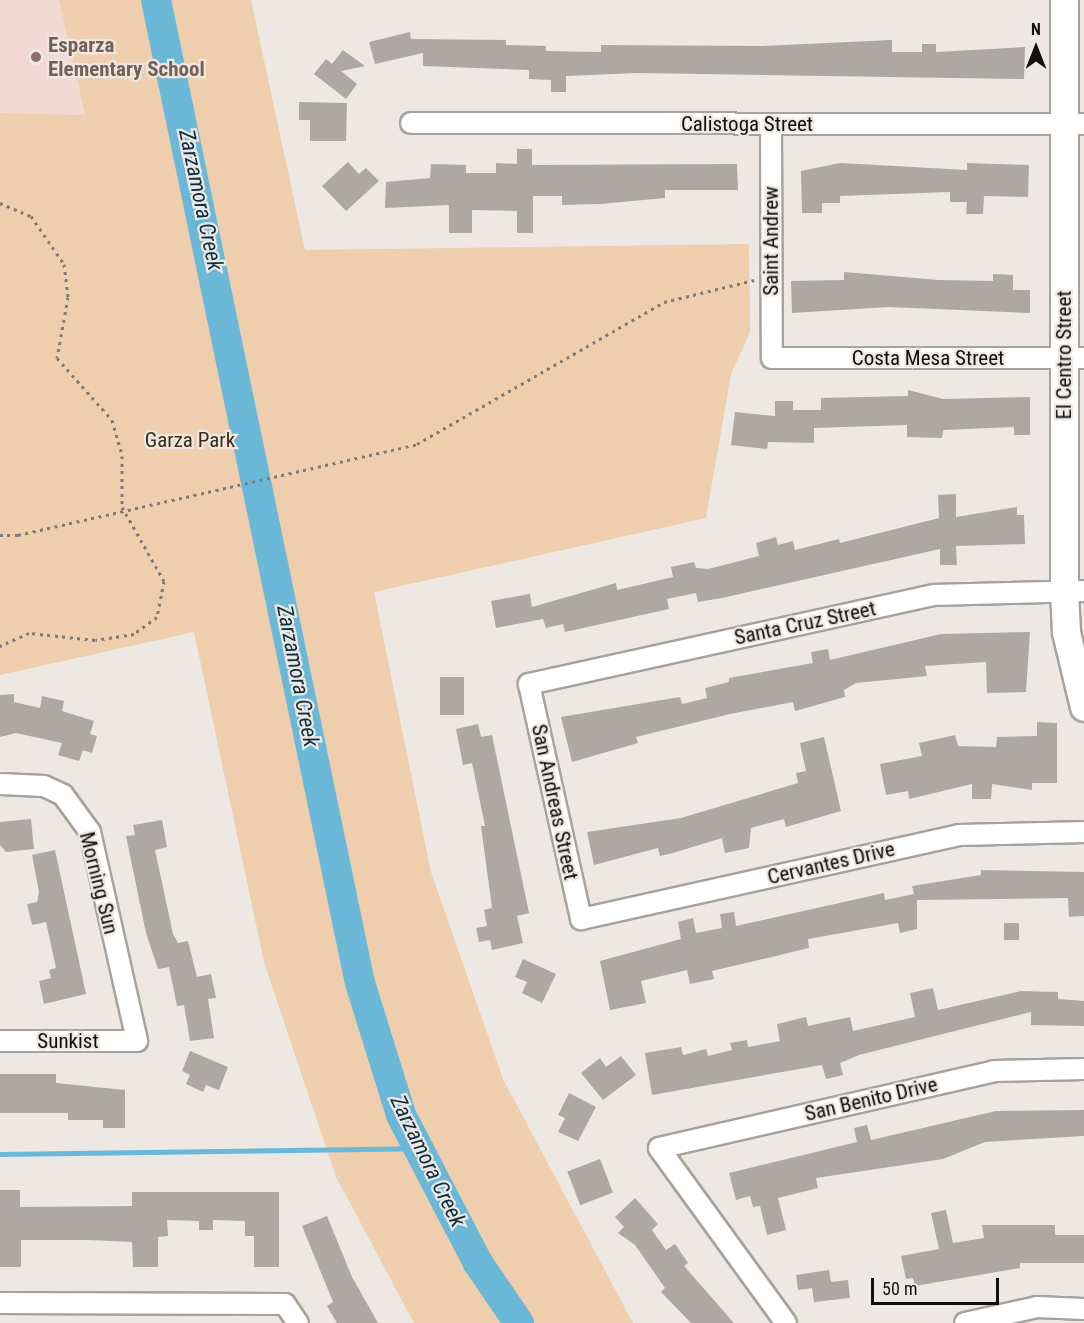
<!DOCTYPE html>
<style>
body{margin:0}
#map{position:relative;width:1084px;height:1323px;overflow:hidden;background:#ede8e4;font-family:"Roboto Condensed",sans-serif}
div>[style]{position:absolute}
.education>*{inset:0;background:#f3d9d4}
.green>*{inset:0;background:#eecead}
.stream>*{height:5px;margin:-2.5px;padding:0 2.5px;transform-origin:2.5px;border-radius:2.5px;background:#6bb7d8}
.river>*{height:30px;margin:-15px;padding:0 15px;transform-origin:15px;border-radius:15px;background:#6bb7d8}
.building>*{inset:0;background:#ada8a4;transform-origin:0 0}
.path>*{height:3px;margin-top:-1.5px;transform-origin:0;background:repeating-linear-gradient(90deg,#7e7b78 0 3px,transparent 0 7.5px)}
.roads{filter:drop-shadow(2px 0 #a6a29d) drop-shadow(-2px 0 #a6a29d) drop-shadow(0 2px #a6a29d) drop-shadow(0 -2px #a6a29d)}
.street>*{height:20px;margin:-10px;padding:0 10px;transform-origin:10px;border-radius:10px;background:#fff}
.secondary>*{height:27px;margin:-13.5px;padding:0 13.5px;transform-origin:13.5px;border-radius:13.5px;background:#fff}
.dots>*{width:16px;height:16px;translate:-50% -50%;box-sizing:border-box;border:3px solid #ede8e4;border-radius:50%}
span{translate:-50% -50%;white-space:nowrap;text-align:center;line-height:1.15;-webkit-text-stroke:4.5px #ede8e4;paint-order:stroke}
.education-label{font-size:21px;color:#785e54;font-weight:700}
.left{translate:0 -50%;text-align:left}
.street-label{font-size:21px;color:#11100e}
.park-label{font-size:21px;color:#402a13}
.water-label{font-size:22px;color:#0c303e;font-style:italic}
.north{position:absolute;left:1006px;top:18px;width:60px;height:60px;-webkit-text-stroke:4px #ede8e4;paint-order:stroke;rotate:0deg;font-size:16px;font-weight:700;line-height:24px;text-align:center;color:#11100e}
.north::after{content:'';display:block;margin:auto;width:21px;height:27px;background:#11100e;clip-path:polygon(50% 0,100% 100%,50% 72%,0 100%)}
.scale{position:absolute;left:871px;top:1278px;width:128px;height:27px;box-sizing:border-box;border:3px solid #11100e;border-top:0;padding-left:8px;font-size:18px;line-height:21px;white-space:nowrap;color:#11100e;-webkit-text-stroke:4px #ede8e4;paint-order:stroke}
</style>
<div id="map">
<div class="education">
<i style="clip-path:polygon(0 0,59px 0,85px 115px,0 113px)"></i>
</div>
<div class="green">
<i style="clip-path:polygon(59px 0,251px 0,305px 250px,749px 244px,750px 332px,731px 374px,706px 518px,374px 592px,431px 872px,503px 1079px,633px 1323px,414px 1323px,336px 1177px,264px 962px,194px 632px,0 675px,0 113px,85px 115px)"></i>
</div>
<div class="stream">
<i style="left:0;top:1154px;width:418px;rotate:-0.8deg"></i>
</div>
<div class="river">
<i style="left:156px;top:0;width:1004px;rotate:78.28deg"></i>
<i style="left:360px;top:983px;width:138px;rotate:72.7deg"></i>
<i style="left:401px;top:1115px;width:167px;rotate:62.5deg"></i>
<i style="left:478px;top:1263px;width:73px;rotate:55.7deg"></i>
</div>
<div class="building">
<i style="clip-path:polygon(410px 32px,411px 39px,506px 40px,506px 45px,546px 46px,546px 51px,601px 52px,601px 45px,762px 46px,892px 40px,892px 52px,922px 52px,922px 44px,936px 44px,936px 52px,1025px 47px,1024px 79px,637px 73px,566px 76px,566px 92px,551px 92px,551px 80px,529px 79px,529px 70px,423px 66px,423px 53px,375px 64px,369px 42px)"></i>
<i style="clip-path:polygon(343px 50px,365px 66px,341px 71px,357px 84px,346px 99px,314px 74px,326px 59px,332px 64px)"></i>
<i style="clip-path:polygon(299px 102px,347px 103px,346px 141px,310px 141px,310px 120px,299px 120px)"></i>
<i style="clip-path:polygon(517px 149px,532px 149px,532px 165px,737px 164px,738px 190px,665px 190px,665px 198px,600px 204px,562px 205px,562px 196px,533px 196px,533px 233px,517px 233px,517px 211px,472px 210px,472px 233px,449px 233px,449px 205px,385px 208px,386px 182px,430px 178px,431px 164px,466px 165px,466px 173px,496px 173px,496px 163px,517px 164px)"></i>
<i style="clip-path:polygon(348px 162px,359px 174px,366px 168px,379px 181px,346px 211px,322px 186px)"></i>
<i style="clip-path:polygon(967px 163px,1029px 165px,1028px 197px,984px 196px,983px 214px,966px 214px,967px 202px,950px 202px,950px 192px,840px 196px,840px 203px,822px 203px,822px 213px,802px 213px,801px 171px,840px 163px,967px 170px)"></i>
<i style="clip-path:polygon(844px 272px,939px 280px,993px 281px,993px 274px,1013px 275px,1013px 290px,1030px 290px,1030px 313px,889px 307px,792px 313px,791px 281px,844px 280px)"></i>
<i style="clip-path:polygon(908px 390px,943px 399px,1030px 397px,1030px 435px,1014px 435px,1014px 427px,943px 430px,942px 438px,907px 437px,907px 425px,814px 428px,814px 443px,768px 442px,767px 449px,731px 445px,735px 412px,775px 416px,775px 401px,793px 401px,793px 410px,821px 410px,821px 398px,908px 396px)"></i>
<i style="clip-path:polygon(956px 494px,956px 517px,1017px 507px,1017px 515px,1024px 515px,1025px 544px,956px 546px,957px 565px,940px 565px,940px 549px,722px 598px,698px 602px,696px 593px,667px 599px,669px 609px,565px 632px,563px 624px,546px 628px,543px 619px,496px 628px,491px 601px,530px 594px,532px 607px,616px 583px,617px 590px,673px 577px,671px 567px,694px 562px,696px 568px,708px 569px,759px 556px,756px 543px,776px 537px,778px 545px,793px 541px,795px 550px,839px 539px,840px 543px,939px 518px,938px 495px)"></i>
<i style="clip-path:polygon(1030px 632px,1026px 692px,987px 693px,986px 662px,925px 666px,927px 676px,856px 683px,844px 690px,845px 697px,795px 711px,793px 702px,730px 714px,636px 737px,638px 743px,572px 762px,561px 717px,680px 697px,682px 704px,707px 698px,705px 688px,729px 682px,729px 678px,813px 663px,811px 652px,828px 649px,830px 660px,941px 634px)"></i>
<i style="left:440px;top:677px;width:24px;height:38px"></i>
<i style="clip-path:polygon(14px 694px,14px 702px,40px 708px,42px 696px,64px 701px,62px 711px,94px 721px,90px 734px,97px 736px,92px 753px,83px 750px,79px 761px,58px 755px,62px 743px,16px 733px,0 737px,0 695px)"></i>
<i style="clip-path:polygon(1037px 722px,1057px 723px,1057px 783px,1032px 783px,1032px 790px,992px 784px,991px 799px,972px 799px,972px 784px,909px 799px,908px 791px,886px 795px,880px 764px,922px 756px,919px 743px,955px 735px,958px 746px,996px 747px,997px 737px,1037px 736px)"></i>
<i style="clip-path:polygon(478px 724px,481px 737px,492px 735px,529px 913px,517px 916px,523px 943px,492px 950px,490px 940px,479px 942px,476px 928px,487px 926px,484px 910px,492px 908px,481px 826px,485px 826px,472px 763px,463px 765px,456px 729px)"></i>
<i style="clip-path:polygon(824px 737px,841px 811px,786px 827px,784px 819px,751px 828px,749px 848px,725px 853px,722px 838px,673px 853px,660px 856px,658px 848px,594px 865px,587px 832px,681px 818px,798px 783px,796px 773px,806px 771px,800px 743px)"></i>
<i style="clip-path:polygon(31px 819px,34px 849px,6px 852px,0 845px,0 822px)"></i>
<i style="clip-path:polygon(162px 820px,167px 847px,155px 850px,173px 934px,178px 943px,188px 941px,197px 977px,211px 974px,216px 998px,208px 999px,214px 1038px,190px 1041px,184px 1005px,177px 1006px,169px 967px,158px 969px,146px 933px,126px 836px,135px 835px,133px 825px)"></i>
<i style="clip-path:polygon(55px 850px,86px 994px,44px 1004px,39px 981px,51px 978px,49px 970px,56px 968px,46px 922px,32px 925px,27px 904px,37px 902px,39px 892px,32px 855px)"></i>
<i style="clip-path:polygon(981px 870px,1084px 872px,1084px 916px,1069px 917px,1068px 898px,917px 900px,917px 929px,900px 933px,898px 923px,808px 939px,809px 948px,712px 971px,714px 979px,690px 984px,687px 970px,641px 981px,646px 1003px,610px 1010px,600px 961px,681px 939px,678px 922px,693px 918px,696px 933px,722px 928px,720px 914px,734px 912px,736px 926px,884px 893px,885px 900px,914px 894px,912px 886px,981px 875px)"></i>
<i style="left:1004px;top:923px;width:15px;height:17px"></i>
<i style="clip-path:polygon(523px 959px,556px 974px,542px 1003px,522px 993px,527px 982px,515px 977px)"></i>
<i style="clip-path:polygon(933px 988px,938px 1010px,1021px 991px,1058px 992px,1058px 999px,1084px 1001px,1084px 1026px,1031px 1025px,1031px 1012px,859px 1055px,840px 1063px,843px 1075px,826px 1079px,822px 1065px,652px 1095px,645px 1053px,681px 1047px,683px 1055px,706px 1049px,708px 1056px,732px 1050px,730px 1043px,747px 1040px,748px 1047px,780px 1041px,777px 1024px,806px 1017px,808px 1026px,850px 1017px,853px 1031px,915px 1017px,910px 993px)"></i>
<i style="clip-path:polygon(190px 1051px,228px 1067px,219px 1090px,206px 1085px,203px 1092px,186px 1084px,190px 1075px,182px 1071px)"></i>
<i style="clip-path:polygon(621px 1056px,636px 1075px,603px 1100px,581px 1073px,600px 1058px,606px 1067px)"></i>
<i style="clip-path:polygon(0 1074px,56px 1074px,56px 1083px,125px 1090px,125px 1128px,103px 1128px,103px 1120px,68px 1120px,68px 1113px,0 1113px)"></i>
<i style="clip-path:polygon(569px 1093px,596px 1107px,578px 1141px,558px 1132px,565px 1118px,558px 1115px)"></i>
<i style="clip-path:polygon(1084px 1110px,1084px 1136px,985px 1142px,943px 1159px,816px 1178px,818px 1188px,778px 1198px,786px 1230px,767px 1235px,760px 1206px,753px 1207px,750px 1196px,736px 1200px,729px 1173px,857px 1142px,854px 1128px,867px 1125px,871px 1140px,996px 1111px)"></i>
<i style="left:600px;top:1159px;width:36px;height:35px;rotate:69deg"></i>
<i style="clip-path:polygon(0 1190px,20px 1190px,20px 1207px,132px 1206px,132px 1192px,279px 1192px,279px 1267px,254px 1267px,254px 1236px,245px 1236px,245px 1221px,213px 1220px,213px 1230px,199px 1230px,199px 1221px,167px 1220px,168px 1236px,158px 1237px,158px 1267px,133px 1267px,132px 1242px,89px 1240px,21px 1240px,21px 1267px,0 1267px)"></i>
<i style="clip-path:polygon(635px 1198px,658px 1224px,652px 1230px,666px 1250px,675px 1244px,688px 1263px,684px 1266px,734px 1323px,691px 1323px,661px 1292px,665px 1288px,635px 1245px,618px 1233px,624px 1227px,615px 1217px)"></i>
<i style="clip-path:polygon(946px 1210px,953px 1243px,984px 1238px,982px 1225px,1055px 1225px,1055px 1235px,1084px 1235px,1084px 1263px,1020px 1263px,1020px 1268px,915px 1286px,913px 1278px,906px 1279px,901px 1256px,939px 1249px,931px 1213px)"></i>
<i style="clip-path:polygon(327px 1216px,352px 1277px,378px 1323px,337px 1323px,327px 1306px,333px 1302px,302px 1226px)"></i>
<i style="clip-path:polygon(829px 1270px,831px 1282px,848px 1280px,850px 1298px,814px 1302px,812px 1288px,798px 1290px,796px 1275px)"></i>
</div>
<div class="path">
<i style="left:0;top:203px;width:34px;rotate:23deg"></i>
<i style="left:31px;top:216px;width:58px;rotate:55.5deg"></i>
<i style="left:64px;top:264px;width:33px;rotate:83deg"></i>
<i style="left:68px;top:297px;width:62px;rotate:100.2deg"></i>
<i style="left:57px;top:358px;width:83px;rotate:48.4deg"></i>
<i style="left:112px;top:420px;width:37px;rotate:74deg"></i>
<i style="left:122px;top:456px;width:51px;rotate:90deg"></i>
<i style="left:122px;top:507px;width:85px;rotate:60.4deg"></i>
<i style="left:164px;top:581px;width:37px;rotate:101deg"></i>
<i style="left:157px;top:617px;width:29px;rotate:144deg"></i>
<i style="left:134px;top:634px;width:39px;rotate:171deg"></i>
<i style="left:95px;top:640px;width:66px;rotate:-173.9deg"></i>
<i style="left:29px;top:633px;width:32px;rotate:156deg"></i>
<i style="left:0;top:535px;width:18px"></i>
<i style="left:18px;top:535px;width:409px;rotate:-12.8deg"></i>
<i style="left:417px;top:444px;width:285px;rotate:-29.9deg"></i>
<i style="left:664px;top:302px;width:93px;rotate:-13.7deg"></i>
</div>
<div class="roads">
<div class="street">
<i style="left:411px;top:123px;width:673px;rotate:0.09deg"></i>
<i style="left:771px;top:124px;width:234px;rotate:89.8deg"></i>
<i style="left:772px;top:358px;width:312px"></i>
<i style="left:1084px;top:591px;width:150px;rotate:178.5deg"></i>
<i style="left:934px;top:595px;width:415px;rotate:167.6deg"></i>
<i style="left:529px;top:684px;width:241px;rotate:77.5deg"></i>
<i style="left:581px;top:919px;width:387px;rotate:-12.5deg"></i>
<i style="left:959px;top:835px;width:125px;rotate:-1.4deg"></i>
<i style="left:0;top:784px;width:44px;rotate:2.6deg"></i>
<i style="left:44px;top:786px;width:21px;rotate:25deg"></i>
<i style="left:63px;top:795px;width:46px;rotate:53.9deg"></i>
<i style="left:90px;top:832px;width:214px;rotate:77.3deg"></i>
<i style="left:137px;top:1041px;width:137px;rotate:180deg"></i>
<i style="left:0;top:1303px;width:285px;rotate:0.2deg"></i>
<i style="left:285px;top:1304px;width:23px;rotate:56deg"></i>
<i style="left:786px;top:1323px;width:216px;rotate:-126deg"></i>
<i style="left:659px;top:1148px;width:344px;rotate:-12.9deg"></i>
<i style="left:994px;top:1071px;width:90px;rotate:-1.3deg"></i>
<i style="left:965px;top:1323px;width:74px;rotate:-12.5deg"></i>
<i style="left:1037px;top:1307px;width:47px;rotate:2.4deg"></i>
</div>
<div class="secondary">
<i style="left:1064px;top:0;width:591px;rotate:90deg"></i>
<i style="left:1064px;top:591px;width:41px;rotate:87.2deg"></i>
<i style="left:1066px;top:632px;width:77px;rotate:76.5deg"></i>
</div>
</div>
<div class="dots">
<i style="left:36px;top:57px;background:#8d6e63"></i>
</div>
<div class="education-label">
<span class="left" style="left:48px;top:57px">Esparza<br>Elementary School</span>
</div>
<div class="street-label">
<span style="left:747px;top:124px">Calistoga Street</span>
<span style="left:771px;top:241px;rotate:-90deg">Saint Andrew</span>
<span style="left:1064px;top:355px;rotate:-90deg">El Centro Street</span>
<span style="left:928px;top:358px">Costa Mesa Street</span>
<span style="left:805px;top:623px;rotate:-12deg">Santa Cruz Street</span>
<span style="left:555px;top:802px;rotate:78deg">San Andreas Street</span>
<span style="left:831px;top:863px;rotate:-13deg">Cervantes Drive</span>
<span style="left:99px;top:883px;rotate:76deg">Morning Sun</span>
<span style="left:68px;top:1041px">Sunkist</span>
<span style="left:871px;top:1099px;rotate:-13deg">San Benito Drive</span>
</div>
<div class="park-label">
<span style="left:190px;top:440px">Garza Park</span>
</div>
<div class="water-label">
<span style="left:201px;top:200px;rotate:78deg">Zarzamora Creek</span>
<span style="left:298px;top:676px;rotate:79deg">Zarzamora Creek</span>
<span style="left:428px;top:1161px;rotate:64deg">Zarzamora Creek</span>
</div>
<div class="north">N</div>
<div class="scale">50 m</div>
</div>
